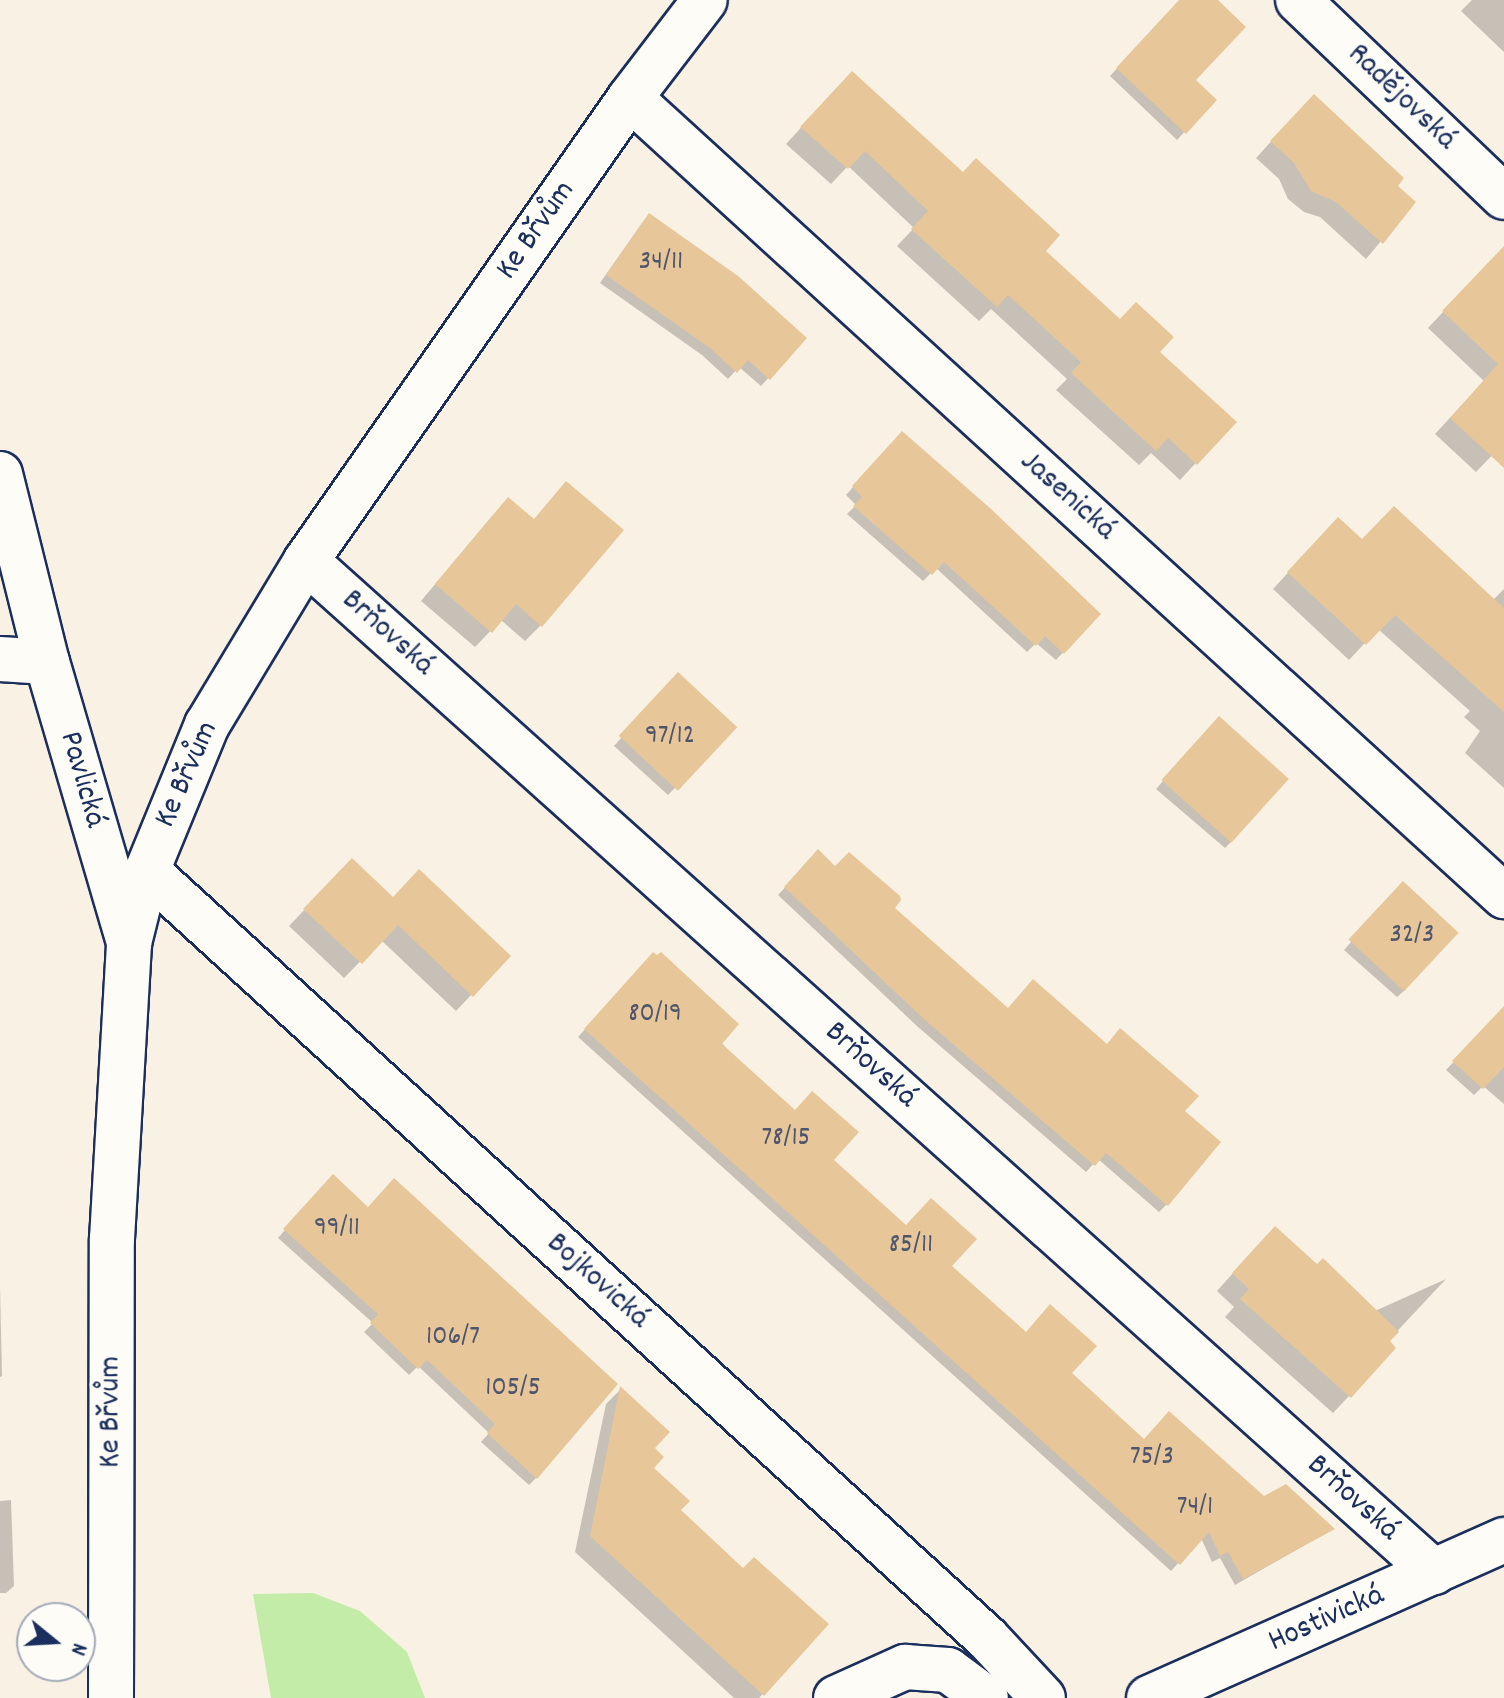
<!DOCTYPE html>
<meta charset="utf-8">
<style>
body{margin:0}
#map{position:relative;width:1504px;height:1698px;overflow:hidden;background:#f9f1e4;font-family:Dekko,sans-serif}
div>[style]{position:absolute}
.green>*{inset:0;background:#c2eca8}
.shadow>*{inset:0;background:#0003}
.building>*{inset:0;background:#e7c799;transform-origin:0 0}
.roads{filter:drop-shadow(2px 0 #1b2f5e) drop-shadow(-2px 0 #1b2f5e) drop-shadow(0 2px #1b2f5e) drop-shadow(0 -2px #1b2f5e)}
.minor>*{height:44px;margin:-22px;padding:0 22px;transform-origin:22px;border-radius:22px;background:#fdfcf7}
.tertiary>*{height:44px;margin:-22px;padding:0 22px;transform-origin:22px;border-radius:22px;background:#fdfcf7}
span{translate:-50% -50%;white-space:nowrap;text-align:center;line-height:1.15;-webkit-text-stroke:6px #fdfcf7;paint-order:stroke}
.number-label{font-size:28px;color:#4e556d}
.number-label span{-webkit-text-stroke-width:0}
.street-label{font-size:32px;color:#1b2f5e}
.north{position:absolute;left:16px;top:1602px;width:80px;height:80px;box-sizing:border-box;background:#fdfcf7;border:2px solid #a3aaba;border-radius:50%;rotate:108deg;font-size:22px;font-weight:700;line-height:32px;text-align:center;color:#1b2f5e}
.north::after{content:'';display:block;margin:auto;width:28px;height:36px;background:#1b2f5e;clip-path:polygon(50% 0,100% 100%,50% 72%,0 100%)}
</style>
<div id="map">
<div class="green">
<i style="clip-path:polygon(313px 1593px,360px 1611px,407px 1652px,425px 1698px,271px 1698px,253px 1594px)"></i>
</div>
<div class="shadow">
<i style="clip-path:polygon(1181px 0,1215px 0,1193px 80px,1214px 100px,1177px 140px,1110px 76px)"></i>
<i style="clip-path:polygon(1472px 0,1504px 0,1504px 52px,1461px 11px)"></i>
<i style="clip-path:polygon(836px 90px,1043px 251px,1234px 422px,1180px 480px,1151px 453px,1139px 465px,1056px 390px,1067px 379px,991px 309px,979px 321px,897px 246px,914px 228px,848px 166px,831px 184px,786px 144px)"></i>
<i style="clip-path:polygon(1298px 112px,1413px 203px,1366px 259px,1320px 217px,1304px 212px,1288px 199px,1279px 179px,1256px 158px)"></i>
<i style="clip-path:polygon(642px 223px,804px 338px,761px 386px,739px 367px,728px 379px,702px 355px,600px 283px)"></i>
<i style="clip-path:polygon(1504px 269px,1504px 443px,1476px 472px,1435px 434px,1484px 381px,1428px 328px,1478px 275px)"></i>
<i style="clip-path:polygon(894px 441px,1098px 615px,1056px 660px,1036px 643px,1027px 652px,936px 568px,923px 581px,847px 514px,856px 505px,846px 495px)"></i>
<i style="clip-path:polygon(493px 515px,541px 625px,525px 641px,501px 620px,475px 647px,421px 601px)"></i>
<i style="clip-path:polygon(1323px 535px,1362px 541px,1493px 600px,1504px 589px,1504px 788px,1465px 753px,1480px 731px,1464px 717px,1470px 711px,1378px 629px,1349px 660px,1273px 589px)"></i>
<i style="clip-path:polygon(670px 683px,735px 727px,668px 795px,614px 746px)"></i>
<i style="clip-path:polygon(1211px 726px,1232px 841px,1225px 848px,1156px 789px)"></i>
<i style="clip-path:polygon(818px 852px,835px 868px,892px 908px,1007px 1010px,1182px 1111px,1167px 1204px,1159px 1212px,1098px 1159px,1086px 1172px,918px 1027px,778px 895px)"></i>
<i style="clip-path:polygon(352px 860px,393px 900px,508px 956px,456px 1011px,381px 940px,344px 978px,289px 926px)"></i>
<i style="clip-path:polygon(1396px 891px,1405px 990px,1397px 997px,1344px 950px)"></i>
<i style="clip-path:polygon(646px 962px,831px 1160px,1144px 1441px,1333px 1529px,1235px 1585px,1220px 1558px,1212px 1562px,1201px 1538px,1171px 1571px,578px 1037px)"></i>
<i style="clip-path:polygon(1504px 1009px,1504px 1104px,1483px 1086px,1474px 1095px,1446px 1070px)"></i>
<i style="clip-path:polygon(326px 1184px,536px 1478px,529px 1485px,481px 1442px,489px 1433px,418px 1366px,409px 1375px,364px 1332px,373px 1323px,278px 1238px)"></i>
<i style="clip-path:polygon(1258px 1245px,1317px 1267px,1375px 1311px,1446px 1279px,1388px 1341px,1394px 1348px,1333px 1413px,1225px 1317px,1234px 1307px,1217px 1291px)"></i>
<i style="clip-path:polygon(0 1286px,2px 1376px,0 1377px)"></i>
<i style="clip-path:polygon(621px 1389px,652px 1449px,652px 1469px,678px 1510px,742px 1570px,826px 1624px,759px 1698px,734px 1698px,575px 1552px,606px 1404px)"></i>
<i style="clip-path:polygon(11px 1500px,14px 1586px,6px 1593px,0 1593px,0 1501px)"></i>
</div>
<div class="building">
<i style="clip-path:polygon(1179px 0,1218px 0,1246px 27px,1196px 80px,1217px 100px,1186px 134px,1116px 68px)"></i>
<i style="clip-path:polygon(852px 71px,963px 172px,976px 158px,1060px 235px,1046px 251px,1120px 319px,1136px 302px,1174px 337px,1160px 352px,1237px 422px,1197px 465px,1168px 438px,1156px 451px,1071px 373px,1081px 362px,1008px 295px,997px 307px,911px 229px,928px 211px,865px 151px,848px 169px,800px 127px)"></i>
<i style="clip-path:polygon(1314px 94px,1404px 178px,1398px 186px,1416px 202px,1383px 244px,1336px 202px,1311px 191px,1294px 163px,1270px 141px)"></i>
<i style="clip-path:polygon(649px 213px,738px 276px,807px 338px,770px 380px,748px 360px,737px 373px,710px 348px,606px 275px)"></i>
<i style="clip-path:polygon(1504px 246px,1504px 468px,1450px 418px,1498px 364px,1442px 311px)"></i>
<i style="clip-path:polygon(902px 431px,991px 509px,1101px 614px,1064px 654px,1045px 636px,1036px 646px,944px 562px,932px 575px,853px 506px,862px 497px,852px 486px)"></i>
<i style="clip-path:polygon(566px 481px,624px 530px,542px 627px,516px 604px,492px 633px,435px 584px,508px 497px,534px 519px)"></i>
<i style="clip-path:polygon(1394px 506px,1504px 608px,1504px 712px,1395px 615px,1366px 645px,1287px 572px,1338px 517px,1362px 539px)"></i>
<i style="left:678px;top:672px;width:81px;height:87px;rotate:43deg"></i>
<i style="left:1219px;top:716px;width:94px;height:86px;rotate:42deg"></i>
<i style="clip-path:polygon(818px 849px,835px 866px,849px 852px,900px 896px,901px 900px,895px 908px,1008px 1008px,1033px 979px,1107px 1044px,1120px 1028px,1199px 1096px,1185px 1111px,1221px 1142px,1168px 1206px,1106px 1153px,1095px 1166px,925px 1020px,784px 887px)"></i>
<i style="clip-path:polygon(352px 858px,393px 897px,419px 869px,511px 956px,473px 997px,398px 925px,362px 964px,303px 909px)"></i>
<i style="left:1403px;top:881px;width:76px;height:80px;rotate:43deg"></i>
<i style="clip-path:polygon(653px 952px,657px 955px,661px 952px,739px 1024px,722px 1044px,795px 1110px,812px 1091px,859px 1132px,834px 1160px,906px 1225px,931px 1198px,977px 1239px,952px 1266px,1026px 1332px,1050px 1304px,1097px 1346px,1072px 1373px,1144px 1439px,1169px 1411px,1264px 1496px,1286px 1484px,1335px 1529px,1243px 1579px,1228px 1552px,1220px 1556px,1209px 1532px,1180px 1565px,584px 1029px)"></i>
<i style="clip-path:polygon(1504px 1006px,1504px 1067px,1483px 1089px,1452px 1061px)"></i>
<i style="clip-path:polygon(333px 1174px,368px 1207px,394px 1178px,618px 1384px,537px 1479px,487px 1433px,495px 1424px,427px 1360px,418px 1369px,370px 1323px,378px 1314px,283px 1229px)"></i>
<i style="clip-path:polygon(1275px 1226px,1317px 1264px,1323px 1258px,1399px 1332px,1390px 1341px,1396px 1348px,1351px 1398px,1240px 1299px,1249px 1289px,1232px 1273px)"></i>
<i style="clip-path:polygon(620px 1386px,670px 1432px,655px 1448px,664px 1457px,654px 1468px,690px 1501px,681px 1510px,743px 1568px,754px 1557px,829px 1624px,764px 1696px,590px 1536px)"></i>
</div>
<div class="roads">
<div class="minor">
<i style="left:1298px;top:0;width:285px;rotate:43.7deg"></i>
<i style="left:630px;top:98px;width:1184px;rotate:42.4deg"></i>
<i style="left:0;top:474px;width:194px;rotate:76deg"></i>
<i style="left:306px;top:561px;width:1515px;rotate:41.87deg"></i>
<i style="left:0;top:659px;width:47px;rotate:3.7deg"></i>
<i style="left:47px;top:662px;width:293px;rotate:73.7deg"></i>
<i style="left:147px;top:871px;width:1137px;rotate:42.4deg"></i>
<i style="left:987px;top:1638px;width:82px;rotate:47deg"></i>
<i style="left:836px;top:1698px;width:76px;rotate:-24.2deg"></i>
<i style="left:905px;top:1667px;width:43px;rotate:4deg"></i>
<i style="left:948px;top:1670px;width:47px;rotate:36.4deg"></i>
</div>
<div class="tertiary">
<i style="left:111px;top:1698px;width:459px;rotate:-89.9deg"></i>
<i style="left:112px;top:1239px;width:296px;rotate:-86.7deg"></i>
<i style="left:129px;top:943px;width:74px;rotate:-76deg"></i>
<i style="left:147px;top:871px;width:158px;rotate:-67.7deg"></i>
<i style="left:207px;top:725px;width:192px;rotate:-58.9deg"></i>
<i style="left:306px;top:561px;width:565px;rotate:-55.02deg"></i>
<i style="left:630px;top:98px;width:123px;rotate:-52.6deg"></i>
<i style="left:1149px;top:1698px;width:389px;rotate:-24deg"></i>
</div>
</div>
<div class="number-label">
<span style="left:661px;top:263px">34/11</span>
<span style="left:670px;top:737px">97/12</span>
<span style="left:1412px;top:936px">32/3</span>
<span style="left:655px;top:1015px">80/19</span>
<span style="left:786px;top:1139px">78/15</span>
<span style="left:337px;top:1229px">99/11</span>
<span style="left:911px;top:1246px">85/11</span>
<span style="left:453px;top:1338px">106/7</span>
<span style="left:513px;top:1389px">105/5</span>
<span style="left:1152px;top:1458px">75/3</span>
<span style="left:1195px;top:1508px">74/1</span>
</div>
<div class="street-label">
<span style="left:1401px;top:98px;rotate:44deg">Radějovská</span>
<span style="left:537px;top:231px;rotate:-55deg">Ke Břvům</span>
<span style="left:1067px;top:497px;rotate:42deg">Jasenická</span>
<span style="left:387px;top:634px;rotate:42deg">Brňovská</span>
<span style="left:188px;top:775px;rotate:-66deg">Ke Břvům</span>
<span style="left:81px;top:780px;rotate:74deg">Pavlická</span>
<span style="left:870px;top:1066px;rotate:42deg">Brňovská</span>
<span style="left:597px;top:1282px;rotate:42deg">Bojkovická</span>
<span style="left:112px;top:1412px;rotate:-90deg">Ke Břvům</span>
<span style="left:1352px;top:1499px;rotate:42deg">Brňovská</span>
<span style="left:1327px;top:1620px;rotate:-24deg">Hostivická</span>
</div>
<div class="north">N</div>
</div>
